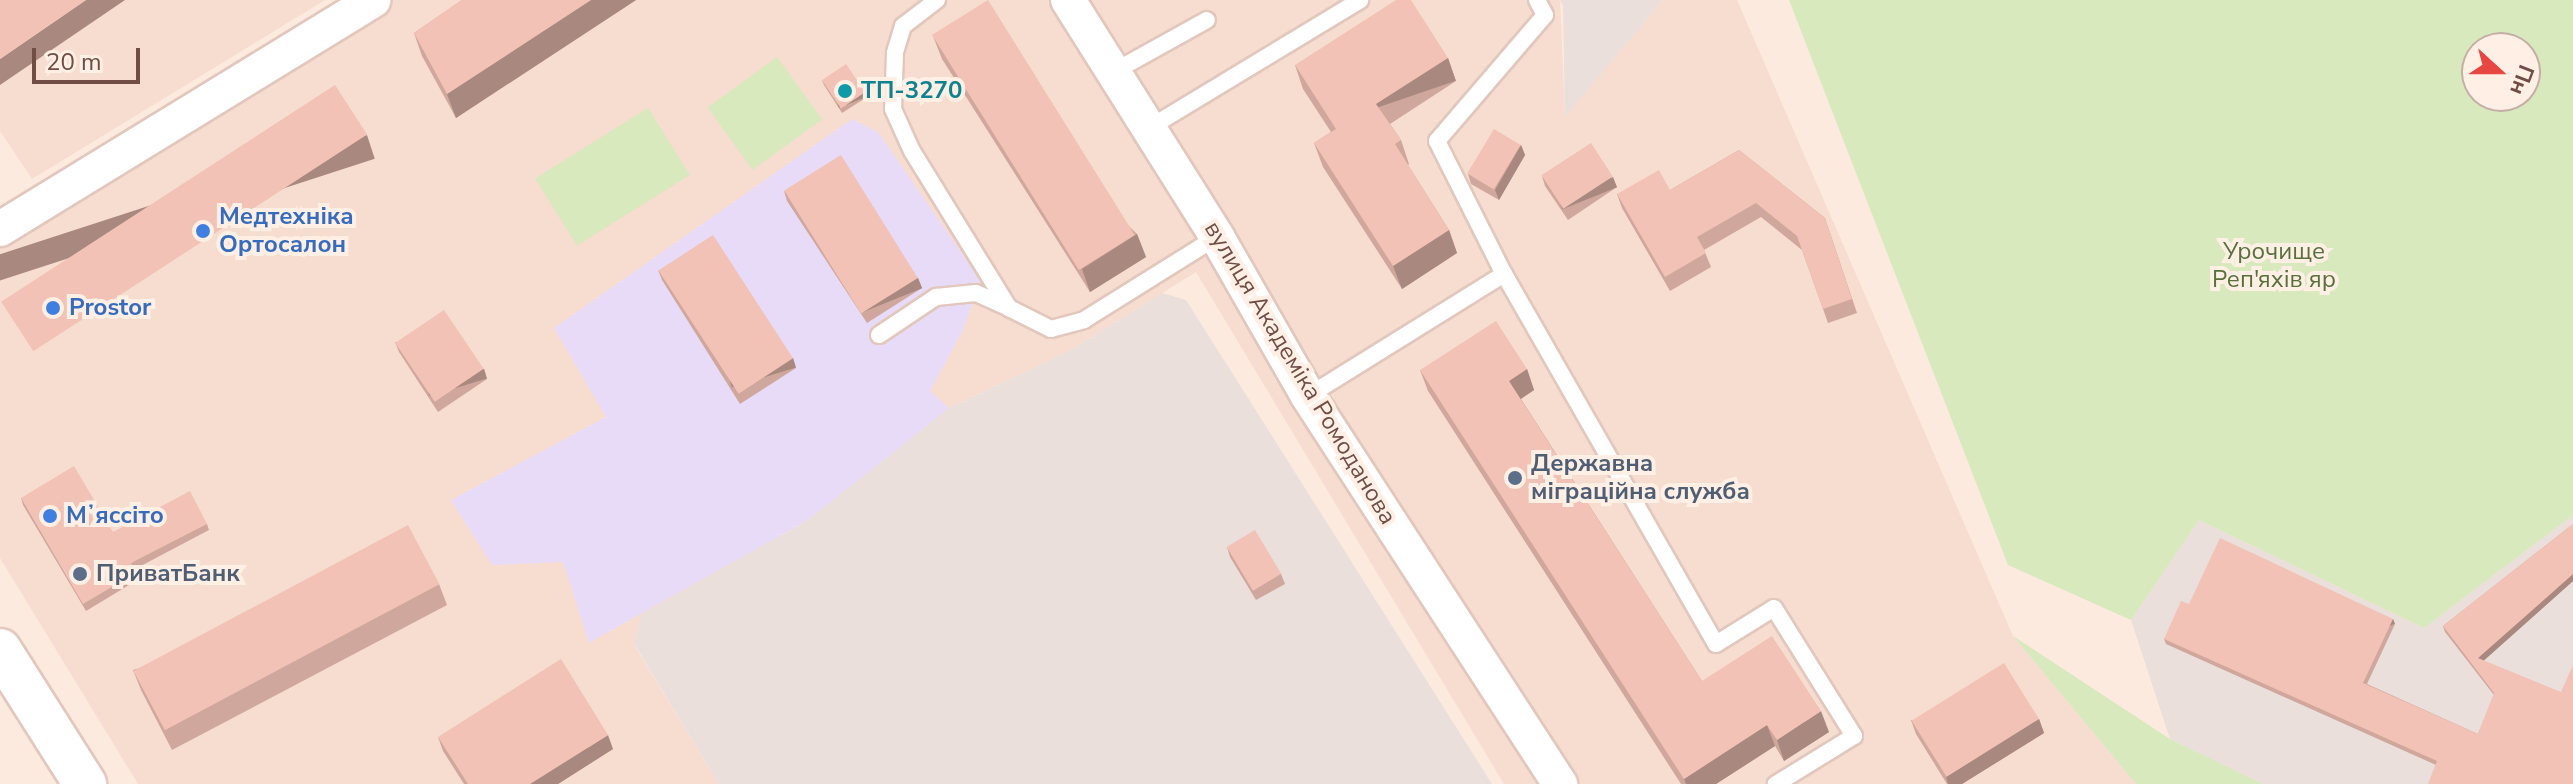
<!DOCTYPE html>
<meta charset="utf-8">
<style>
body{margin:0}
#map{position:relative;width:2573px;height:784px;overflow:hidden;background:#fceade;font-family:"Nunito Sans",sans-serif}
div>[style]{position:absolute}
.residential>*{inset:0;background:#f6ddcf}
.industrial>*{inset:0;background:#eadfda}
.education>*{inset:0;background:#e8dbf8}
.green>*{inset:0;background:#d7e9bd;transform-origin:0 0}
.roads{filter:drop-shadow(2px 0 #e2c7bd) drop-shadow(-2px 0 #e2c7bd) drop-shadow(0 2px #e2c7bd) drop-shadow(0 -2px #e2c7bd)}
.service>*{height:16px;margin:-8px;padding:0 8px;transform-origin:8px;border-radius:8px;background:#fff}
.minor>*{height:34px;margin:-17px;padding:0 17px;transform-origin:17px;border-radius:17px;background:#fff}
.tertiary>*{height:42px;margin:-21px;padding:0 21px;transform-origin:21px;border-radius:21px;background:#fff}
.wall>*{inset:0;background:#cfa79c}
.shaded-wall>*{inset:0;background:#a9887f;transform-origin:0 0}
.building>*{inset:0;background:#f1c2b5;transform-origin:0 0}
.dots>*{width:22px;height:22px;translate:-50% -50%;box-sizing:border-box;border:4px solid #ffefe4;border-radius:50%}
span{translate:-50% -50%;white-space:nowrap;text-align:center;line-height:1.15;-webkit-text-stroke:8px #ffefe4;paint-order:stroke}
.culture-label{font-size:24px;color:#0d838f;font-weight:700}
.left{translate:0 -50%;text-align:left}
.shop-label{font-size:24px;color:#366cbe;font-weight:700}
.park-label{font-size:24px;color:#56723c}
.street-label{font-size:24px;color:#714d46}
.service-label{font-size:24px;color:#4e5e75;font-weight:700}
.north{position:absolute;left:2461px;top:32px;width:80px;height:80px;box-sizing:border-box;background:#ffefe4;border:2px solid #c6aea5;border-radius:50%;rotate:111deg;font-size:22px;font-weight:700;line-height:32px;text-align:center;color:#714d46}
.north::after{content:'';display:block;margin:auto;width:28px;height:36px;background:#e84641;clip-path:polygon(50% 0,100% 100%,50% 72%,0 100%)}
.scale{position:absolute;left:32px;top:48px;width:108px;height:36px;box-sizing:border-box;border:4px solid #714d46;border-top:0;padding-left:10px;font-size:24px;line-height:28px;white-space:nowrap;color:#714d46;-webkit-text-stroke:6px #ffefe4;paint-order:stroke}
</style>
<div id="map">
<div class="residential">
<i style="clip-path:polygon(0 0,325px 0,32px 179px,0 131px)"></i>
<i style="clip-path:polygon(372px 0,1560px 0,1565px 116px,1663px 0,1737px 0,2013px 636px,2136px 784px,1504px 784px,1196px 272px,1069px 351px,949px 408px,634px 645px,719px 784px,138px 784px,0 558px,0 240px)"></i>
</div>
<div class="industrial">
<i style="clip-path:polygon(1560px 0,1663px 0,1565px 117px,1563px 6px)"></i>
<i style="clip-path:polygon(1162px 293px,1186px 300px,1492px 784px,719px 784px,634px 644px,641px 615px,808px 520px,949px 408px,1069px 351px)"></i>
<i style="clip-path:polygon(2573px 515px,2573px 784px,2263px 784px,2170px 739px,2131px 620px,2199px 520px,2424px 628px)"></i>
</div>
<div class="education">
<i style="clip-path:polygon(852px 119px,878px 132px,981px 281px,962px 332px,930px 391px,949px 408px,808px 520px,589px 643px,563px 562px,492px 565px,451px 500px,606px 417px,554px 328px)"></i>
</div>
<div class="green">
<i style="clip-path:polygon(evenodd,1789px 0,2573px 0,2573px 515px,2424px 628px,2199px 520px,2131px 620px,2008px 565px,1789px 0,2477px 48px,2525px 48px,2525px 96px,2477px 96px,2477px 48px)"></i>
<i style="left:777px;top:57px;width:77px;height:86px;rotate:54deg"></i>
<i style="left:648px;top:108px;width:79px;height:133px;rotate:58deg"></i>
<i style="clip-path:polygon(2013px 636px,2170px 739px,2263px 784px,2136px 784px)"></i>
</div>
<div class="roads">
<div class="service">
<i style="left:937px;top:0;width:43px;rotate:142.6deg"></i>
<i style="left:903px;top:26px;width:28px;rotate:107deg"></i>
<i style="left:895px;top:53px;width:56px;rotate:92deg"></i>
<i style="left:893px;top:109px;width:46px;rotate:65.7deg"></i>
<i style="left:912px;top:151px;width:185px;rotate:58.3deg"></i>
<i style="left:1009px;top:308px;width:47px;rotate:26.6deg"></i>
<i style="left:1051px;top:329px;width:34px;rotate:-15deg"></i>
<i style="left:1084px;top:320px;width:157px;rotate:-32deg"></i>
<i style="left:1537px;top:0;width:17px;rotate:62deg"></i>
<i style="left:1545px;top:15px;width:166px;rotate:130.6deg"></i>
<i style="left:1437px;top:141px;width:149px;rotate:63.3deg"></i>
<i style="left:1504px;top:274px;width:426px;rotate:60.2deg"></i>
<i style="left:1716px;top:644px;width:68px;rotate:-31.8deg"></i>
<i style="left:1774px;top:608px;width:151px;rotate:58deg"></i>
<i style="left:1854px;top:736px;width:92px;rotate:148.4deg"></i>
<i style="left:1115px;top:71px;width:105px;rotate:-29deg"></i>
<i style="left:1149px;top:128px;width:247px;rotate:-31.2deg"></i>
<i style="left:879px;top:335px;width:69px;rotate:-33.7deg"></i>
<i style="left:936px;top:297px;width:40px;rotate:-5.7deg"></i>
<i style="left:976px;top:293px;width:36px;rotate:24deg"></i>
<i style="left:1308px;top:396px;width:231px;rotate:-31.9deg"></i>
</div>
<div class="minor">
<i style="left:1068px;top:0;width:280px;rotate:57.8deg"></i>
<i style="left:1217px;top:237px;width:183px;rotate:60.2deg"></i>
<i style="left:1308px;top:396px;width:463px;rotate:57deg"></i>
<i style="left:0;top:229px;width:438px;rotate:-31.5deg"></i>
</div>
<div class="tertiary">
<i style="left:0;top:650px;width:159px;rotate:57.6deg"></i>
</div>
</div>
<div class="wall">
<i style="clip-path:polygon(462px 0,636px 0,456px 118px,422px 56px,414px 33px)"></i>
<i style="clip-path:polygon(933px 36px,1137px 234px,1146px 257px,1090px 292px,942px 59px)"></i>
<i style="clip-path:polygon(1448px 58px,1456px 81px,1390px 124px,1401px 140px,1409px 164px,1408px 165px,1449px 230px,1457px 253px,1402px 289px,1323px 167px,1314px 143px,1331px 132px,1303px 89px,1295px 65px)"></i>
<i style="clip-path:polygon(822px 80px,867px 97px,842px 113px,824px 85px)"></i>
<i style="clip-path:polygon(1521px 145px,1525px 155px,1499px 200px,1471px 184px,1468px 174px)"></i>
<i style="clip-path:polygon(1739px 150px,1825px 218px,1857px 313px,1828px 323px,1802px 250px,1761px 217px,1704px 250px,1711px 267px,1670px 291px,1622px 208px,1617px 194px,1670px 190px)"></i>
<i style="clip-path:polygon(1542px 176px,1617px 187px,1568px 220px,1545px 186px)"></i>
<i style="clip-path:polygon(784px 191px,918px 278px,922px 288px,867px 323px,787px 201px)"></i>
<i style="clip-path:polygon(658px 270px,793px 358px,796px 368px,740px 404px,662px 280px)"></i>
<i style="clip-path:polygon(395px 342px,484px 369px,487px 379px,438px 412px,399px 352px)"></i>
<i style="clip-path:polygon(1527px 369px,1534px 390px,1521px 399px,1702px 681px,1829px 732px,1784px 761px,1775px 746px,1716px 784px,1681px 784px,1428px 391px,1420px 370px)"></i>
<i style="clip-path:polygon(21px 498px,113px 532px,207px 524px,209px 530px,135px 569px,139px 579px,86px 611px,23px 505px)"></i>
<i style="clip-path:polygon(2573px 524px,2573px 581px,2484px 660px,2573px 784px,2436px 765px,2166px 644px,2164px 639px,2189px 604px,2393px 619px,2395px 624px,2367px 684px,2478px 734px,2494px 695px,2445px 632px,2443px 626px)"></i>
<i style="clip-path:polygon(1227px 547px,1281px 574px,1285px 584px,1256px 600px,1230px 557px)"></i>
<i style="clip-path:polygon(439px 584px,447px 605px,172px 750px,141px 690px,133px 670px)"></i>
<i style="clip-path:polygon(2039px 719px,2044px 733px,1962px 784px,1947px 784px,1916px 734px,1911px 720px)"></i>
<i style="clip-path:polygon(438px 737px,613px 749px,558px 784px,464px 784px,443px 751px)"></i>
</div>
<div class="shaded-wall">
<i style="clip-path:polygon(86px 0,125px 0,0 85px,0 59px)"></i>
<i style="clip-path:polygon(591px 0,636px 0,456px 118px,447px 94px)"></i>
<i style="left:1448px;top:58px;width:24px;height:85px;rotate:71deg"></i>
<i style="left:865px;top:92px;width:5px;height:30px;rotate:68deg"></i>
<i style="left:367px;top:135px;width:25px;height:436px;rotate:72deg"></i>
<i style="clip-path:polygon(1521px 145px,1525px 155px,1499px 200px,1495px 190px)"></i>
<i style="left:1613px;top:177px;width:11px;height:59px;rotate:68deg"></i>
<i style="clip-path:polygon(1449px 230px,1457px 253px,1402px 289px,1393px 266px)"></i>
<i style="clip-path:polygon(1137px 234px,1146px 257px,1090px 292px,1082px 269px)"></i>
<i style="left:918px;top:278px;width:11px;height:65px;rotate:68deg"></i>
<i style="left:793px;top:358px;width:10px;height:67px;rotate:73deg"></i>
<i style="left:484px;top:369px;width:10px;height:60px;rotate:73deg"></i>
<i style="clip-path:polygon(1527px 369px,1534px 390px,1516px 402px,1509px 381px)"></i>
<i style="clip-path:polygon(2573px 574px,2573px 581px,2480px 664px,2478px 658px)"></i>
<i style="left:2393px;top:619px;width:5px;height:71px;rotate:68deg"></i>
<i style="clip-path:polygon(1821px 711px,1829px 732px,1784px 761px,1777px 740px)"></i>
<i style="clip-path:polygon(2039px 719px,2044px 733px,1962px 784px,1948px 784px,1946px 777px)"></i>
<i style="clip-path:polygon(1767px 725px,1775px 746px,1716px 784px,1686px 784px,1684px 779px)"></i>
<i style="clip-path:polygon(608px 735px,613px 749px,558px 784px,530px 784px)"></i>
</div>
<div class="building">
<i style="clip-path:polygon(0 0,86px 0,0 59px)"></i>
<i style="clip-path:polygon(462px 0,591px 0,447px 94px,414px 33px)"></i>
<i style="left:988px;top:0;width:277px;height:66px;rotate:58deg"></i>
<i style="clip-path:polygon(1396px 0,1411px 0,1448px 58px,1376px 104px,1401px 140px,1395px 144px,1449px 230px,1393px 266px,1314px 143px,1336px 129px,1295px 65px)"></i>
<i style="left:846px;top:64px;width:34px;height:29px;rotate:56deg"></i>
<i style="left:335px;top:85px;width:59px;height:398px;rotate:57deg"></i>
<i style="left:1494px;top:129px;width:31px;height:52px;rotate:31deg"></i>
<i style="left:1591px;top:143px;width:40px;height:59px;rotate:57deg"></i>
<i style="clip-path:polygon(1739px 150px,1825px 218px,1852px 299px,1823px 309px,1797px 236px,1756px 203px,1697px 237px,1706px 253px,1665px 277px,1617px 194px,1659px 170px,1670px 190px)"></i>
<i style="left:841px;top:155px;width:145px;height:67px;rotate:58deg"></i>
<i style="left:713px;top:235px;width:147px;height:65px;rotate:57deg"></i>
<i style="left:444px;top:310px;width:71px;height:59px;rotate:56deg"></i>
<i style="clip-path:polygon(1496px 321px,1527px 369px,1509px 381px,1702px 681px,1772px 636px,1821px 711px,1777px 740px,1767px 725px,1684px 779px,1420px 370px)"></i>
<i style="clip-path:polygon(74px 466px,113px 532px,190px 491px,207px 524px,131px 563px,137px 572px,83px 604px,21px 498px)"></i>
<i style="clip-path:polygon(2573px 524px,2573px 574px,2478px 658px,2561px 692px,2573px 665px,2573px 784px,2428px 784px,2437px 761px,2164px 639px,2181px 601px,2189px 604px,2220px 538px,2393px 619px,2363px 683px,2478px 734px,2494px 693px,2443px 626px)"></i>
<i style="left:408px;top:525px;width:67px;height:311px;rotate:62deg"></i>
<i style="left:1255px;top:530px;width:51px;height:33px;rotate:59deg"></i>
<i style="clip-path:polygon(561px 659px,608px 735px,530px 784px,468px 784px,438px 737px)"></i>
<i style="left:2004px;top:663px;width:66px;height:109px;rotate:58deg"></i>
</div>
<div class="dots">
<i style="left:845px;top:91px;background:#0f9aa8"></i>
<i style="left:203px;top:231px;background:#3f7fe0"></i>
<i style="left:53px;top:308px;background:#3f7fe0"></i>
<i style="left:1515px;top:478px;background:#5c6f8a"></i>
<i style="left:50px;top:516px;background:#3f7fe0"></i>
<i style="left:80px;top:574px;background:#5c6f8a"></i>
</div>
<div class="culture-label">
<span class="left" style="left:861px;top:91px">ТП-3270</span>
</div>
<div class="shop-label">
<span class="left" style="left:219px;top:231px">Медтехніка<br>Ортосалон</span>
<span class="left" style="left:69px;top:308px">Prostor</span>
<span class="left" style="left:66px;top:516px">Мʼяссіто</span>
</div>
<div class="park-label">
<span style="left:2274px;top:266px">Урочище<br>Реп'яхів яр</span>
</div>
<div class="street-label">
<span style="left:1300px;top:373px;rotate:59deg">вулиця Академіка Ромоданова</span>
</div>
<div class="service-label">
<span class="left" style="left:1531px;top:478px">Державна<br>міграційна служба</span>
<span class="left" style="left:96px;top:574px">ПриватБанк</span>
</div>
<div class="north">Пн</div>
<div class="scale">20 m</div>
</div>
